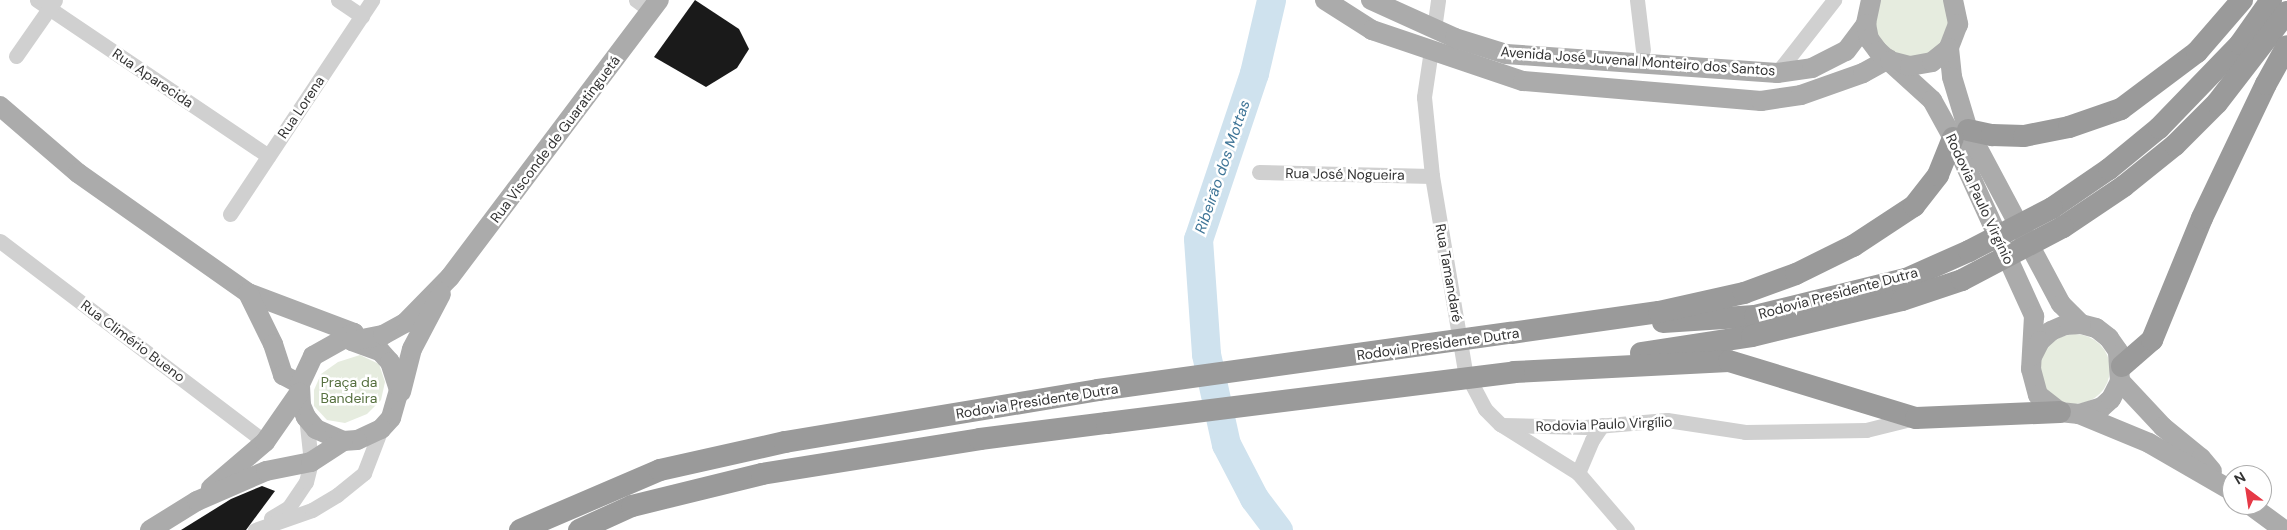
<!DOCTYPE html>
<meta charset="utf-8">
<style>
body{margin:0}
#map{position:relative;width:2287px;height:530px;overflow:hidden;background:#fff;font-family:"DM Sans",sans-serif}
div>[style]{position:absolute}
.green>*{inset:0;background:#e6ecdf}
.round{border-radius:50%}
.river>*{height:29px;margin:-14.5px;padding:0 14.5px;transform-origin:14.5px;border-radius:14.5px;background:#cfe2ee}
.building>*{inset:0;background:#1a1a1a}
.minor>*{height:15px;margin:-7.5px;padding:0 7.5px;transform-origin:7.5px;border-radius:7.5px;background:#d0d0d0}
.major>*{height:20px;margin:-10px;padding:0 10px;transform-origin:10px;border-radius:10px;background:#ababab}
.highway>*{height:22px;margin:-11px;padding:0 11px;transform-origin:11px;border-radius:11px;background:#9a9a9a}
.highway-bridge>*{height:22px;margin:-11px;padding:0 11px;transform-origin:11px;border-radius:11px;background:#9a9a9a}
span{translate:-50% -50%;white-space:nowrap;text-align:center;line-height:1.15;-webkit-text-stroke:5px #fff;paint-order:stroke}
.street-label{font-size:14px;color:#333}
.park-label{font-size:14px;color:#56703f}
.water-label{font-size:15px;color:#3f7597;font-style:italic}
.north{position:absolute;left:2222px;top:465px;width:50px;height:50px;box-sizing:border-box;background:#fff;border:1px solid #adadad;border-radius:50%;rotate:329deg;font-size:14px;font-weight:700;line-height:20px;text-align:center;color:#333}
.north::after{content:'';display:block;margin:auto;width:18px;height:22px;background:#e63946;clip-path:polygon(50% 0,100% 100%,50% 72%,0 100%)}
</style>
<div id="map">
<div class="green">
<i style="clip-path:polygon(1879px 0,1944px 0,1950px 21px,1941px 45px,1920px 58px,1895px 55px,1877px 38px,1874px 13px)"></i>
<i class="round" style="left:2040px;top:334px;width:70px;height:70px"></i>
<i style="clip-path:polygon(360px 355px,379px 364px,385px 382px,381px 400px,367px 414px,345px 423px,327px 420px,314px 406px,314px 390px,321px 374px,338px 362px)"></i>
</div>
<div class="river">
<i style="left:1271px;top:0;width:75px;rotate:103.1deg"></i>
<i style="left:1254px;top:73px;width:175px;rotate:108.6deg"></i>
<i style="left:1198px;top:239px;width:115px;rotate:86deg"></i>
<i style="left:1206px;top:354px;width:92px;rotate:77.5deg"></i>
<i style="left:1226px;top:444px;width:61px;rotate:62.6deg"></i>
<i style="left:1254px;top:498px;width:40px;rotate:53deg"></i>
</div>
<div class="building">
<i style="clip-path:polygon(695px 0,739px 29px,749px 49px,737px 68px,706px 87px,654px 57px)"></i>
<i style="clip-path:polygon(262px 486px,275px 491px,246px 530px,181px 530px,231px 499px)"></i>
</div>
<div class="minor">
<i style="left:37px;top:0;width:279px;rotate:34deg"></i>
<i style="left:338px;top:0;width:29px;rotate:34deg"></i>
<i style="left:636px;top:0;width:19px;rotate:36deg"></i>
<i style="left:1637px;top:0;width:50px;rotate:83.2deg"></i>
<i style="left:1434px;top:29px;width:29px;rotate:-82deg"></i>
<i style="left:1431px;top:50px;width:48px;rotate:98.5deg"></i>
<i style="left:1424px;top:97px;width:79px;rotate:84.2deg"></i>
<i style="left:1432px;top:176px;width:198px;rotate:80.4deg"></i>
<i style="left:1465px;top:371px;width:43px;rotate:62.2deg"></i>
<i style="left:1485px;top:409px;width:21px;rotate:45deg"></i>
<i style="left:1500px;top:424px;width:92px;rotate:32.1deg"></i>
<i style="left:1578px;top:473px;width:75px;rotate:49.3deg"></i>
<i style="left:16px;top:56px;width:68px;rotate:-55.1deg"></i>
<i style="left:1777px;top:73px;width:93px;rotate:-52deg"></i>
<i style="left:1259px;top:172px;width:173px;rotate:1.3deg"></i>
<i style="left:230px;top:214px;width:257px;rotate:-56.4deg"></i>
<i style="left:0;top:241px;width:333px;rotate:37.2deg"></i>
<i style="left:1502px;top:425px;width:83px;rotate:1.4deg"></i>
<i style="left:1585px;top:427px;width:82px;rotate:-4.9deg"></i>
<i style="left:1667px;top:420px;width:79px;rotate:8.7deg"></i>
<i style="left:1745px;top:432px;width:121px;rotate:-0.9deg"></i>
<i style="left:1866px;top:430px;width:49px;rotate:-14deg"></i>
<i style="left:1578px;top:473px;width:36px;rotate:-67deg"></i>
<i style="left:1592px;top:440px;width:18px;rotate:-56deg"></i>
<i style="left:271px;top:518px;width:21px;rotate:-31deg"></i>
<i style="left:289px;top:507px;width:30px;rotate:-56deg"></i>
<i style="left:306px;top:482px;width:21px;rotate:-76deg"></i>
<i style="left:311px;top:462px;width:45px;rotate:-96.3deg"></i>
<i style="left:255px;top:530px;width:60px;rotate:-19.3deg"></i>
<i style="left:312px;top:510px;width:29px;rotate:-31deg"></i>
<i style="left:337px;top:495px;width:35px;rotate:-39deg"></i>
<i style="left:364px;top:473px;width:47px;rotate:-68.9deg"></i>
</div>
<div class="major">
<i style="left:1325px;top:0;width:56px;rotate:32.6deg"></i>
<i style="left:1372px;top:30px;width:159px;rotate:18.7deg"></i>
<i style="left:1523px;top:81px;width:239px;rotate:4.8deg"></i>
<i style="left:1761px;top:101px;width:40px;rotate:-8.5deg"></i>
<i style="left:1801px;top:95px;width:66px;rotate:-19.5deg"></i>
<i style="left:1863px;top:73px;width:29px;rotate:-29deg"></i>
<i style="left:1371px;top:0;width:92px;rotate:24.3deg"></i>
<i style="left:1455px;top:38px;width:53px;rotate:17.4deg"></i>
<i style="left:1506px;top:54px;width:272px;rotate:4deg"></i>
<i style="left:1777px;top:73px;width:35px;rotate:-8deg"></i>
<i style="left:1812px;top:68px;width:38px;rotate:-27deg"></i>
<i style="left:1846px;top:51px;width:34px;rotate:-53deg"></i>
<i style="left:1871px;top:0;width:25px;rotate:102deg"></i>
<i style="left:1866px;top:24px;width:15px;rotate:79deg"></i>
<i style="left:1869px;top:39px;width:15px;rotate:53deg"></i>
<i style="left:1878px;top:51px;width:73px;rotate:42.2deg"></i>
<i style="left:1932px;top:100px;width:43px;rotate:61.1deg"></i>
<i style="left:1953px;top:138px;width:196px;rotate:65.5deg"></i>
<i style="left:2034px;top:316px;width:53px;rotate:93.2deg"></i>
<i style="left:2031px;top:369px;width:27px;rotate:75deg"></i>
<i style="left:2038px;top:395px;width:28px;rotate:38deg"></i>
<i style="left:2060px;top:412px;width:19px;rotate:6deg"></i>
<i style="left:2079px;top:414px;width:24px;rotate:-17deg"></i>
<i style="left:2102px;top:407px;width:12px;rotate:-42deg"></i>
<i style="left:2111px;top:399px;width:20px;rotate:-63deg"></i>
<i style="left:2120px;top:381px;width:30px;rotate:-94deg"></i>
<i style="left:2118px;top:351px;width:16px;rotate:-125deg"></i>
<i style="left:2109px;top:338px;width:16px;rotate:-142deg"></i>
<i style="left:2096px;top:328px;width:16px;rotate:-165deg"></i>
<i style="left:2081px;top:324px;width:16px;rotate:176deg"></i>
<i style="left:2065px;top:325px;width:15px;rotate:157deg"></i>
<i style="left:2051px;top:331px;width:15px;rotate:138deg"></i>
<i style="left:2040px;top:341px;width:16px;rotate:117deg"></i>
<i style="left:1953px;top:0;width:25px;rotate:78deg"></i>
<i style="left:1958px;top:24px;width:26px;rotate:111deg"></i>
<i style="left:1949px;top:48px;width:29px;rotate:84deg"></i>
<i style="left:1952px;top:77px;width:55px;rotate:73.2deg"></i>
<i style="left:1968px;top:130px;width:197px;rotate:61.9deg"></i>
<i style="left:2061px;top:304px;width:28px;rotate:45deg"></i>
<i style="left:1890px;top:61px;width:21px;rotate:14deg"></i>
<i style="left:1910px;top:66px;width:22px;rotate:-10deg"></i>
<i style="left:1932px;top:62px;width:22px;rotate:-39deg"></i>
<i style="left:0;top:106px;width:103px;rotate:40.7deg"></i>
<i style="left:78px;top:173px;width:208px;rotate:35.2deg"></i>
<i style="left:248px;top:293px;width:113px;rotate:20.7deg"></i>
<i style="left:248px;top:293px;width:57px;rotate:63.9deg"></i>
<i style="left:273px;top:344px;width:33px;rotate:72deg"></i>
<i style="left:283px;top:375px;width:19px;rotate:28deg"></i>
<i style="left:354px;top:333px;width:8px;rotate:104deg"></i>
<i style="left:352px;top:341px;width:30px;rotate:20deg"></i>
<i style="left:380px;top:351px;width:15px;rotate:48deg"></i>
<i style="left:390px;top:362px;width:29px;rotate:72deg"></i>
<i style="left:399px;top:390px;width:29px;rotate:106deg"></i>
<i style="left:391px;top:418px;width:15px;rotate:132deg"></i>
<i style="left:381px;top:429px;width:26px;rotate:155deg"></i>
<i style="left:357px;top:440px;width:14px;rotate:176deg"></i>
<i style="left:343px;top:441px;width:30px;rotate:-156deg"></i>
<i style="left:316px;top:429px;width:16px;rotate:-130deg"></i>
<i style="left:306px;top:417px;width:13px;rotate:-113deg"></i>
<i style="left:301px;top:405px;width:21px;rotate:-93deg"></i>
<i style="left:300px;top:384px;width:31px;rotate:-65deg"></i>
<i style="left:313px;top:356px;width:47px;rotate:-29.3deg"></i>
<i style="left:352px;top:341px;width:32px;rotate:-11deg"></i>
<i style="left:383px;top:335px;width:25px;rotate:-29deg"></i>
<i style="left:405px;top:323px;width:64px;rotate:-45.6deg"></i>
<i style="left:450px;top:277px;width:347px;rotate:-53deg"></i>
<i style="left:2120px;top:381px;width:63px;rotate:46.9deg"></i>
<i style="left:2163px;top:427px;width:49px;rotate:39.2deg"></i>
<i style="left:2201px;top:458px;width:17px;rotate:50deg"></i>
<i style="left:401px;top:392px;width:44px;rotate:-75.7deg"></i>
<i style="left:412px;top:349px;width:62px;rotate:-62.2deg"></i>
<i style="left:2079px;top:414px;width:76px;rotate:22.5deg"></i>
<i style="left:2149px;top:443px;width:96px;rotate:30deg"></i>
<i style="left:211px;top:488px;width:71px;rotate:-40.4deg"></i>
<i style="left:265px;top:442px;width:60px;rotate:-55.2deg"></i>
<i style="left:2250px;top:505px;width:42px;rotate:36.3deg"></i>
<i style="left:150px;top:530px;width:55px;rotate:-31.7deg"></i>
<i style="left:197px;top:501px;width:75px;rotate:-23.5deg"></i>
<i style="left:266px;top:471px;width:46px;rotate:-11.3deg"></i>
<i style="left:311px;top:462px;width:38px;rotate:-33deg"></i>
</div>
<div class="highway">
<i style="left:1968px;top:130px;width:25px;rotate:12deg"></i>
<i style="left:1992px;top:135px;width:32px;rotate:2deg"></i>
<i style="left:2024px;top:136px;width:46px;rotate:-11.3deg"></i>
<i style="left:2069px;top:127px;width:55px;rotate:-19.1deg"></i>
<i style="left:2121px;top:109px;width:95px;rotate:-36.9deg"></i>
<i style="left:2197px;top:52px;width:69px;rotate:-49.1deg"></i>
<i style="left:2052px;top:208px;width:69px;rotate:-34.4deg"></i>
<i style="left:2109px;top:169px;width:65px;rotate:-39.4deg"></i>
<i style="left:2159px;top:128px;width:117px;rotate:-46deg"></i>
<i style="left:2240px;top:44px;width:54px;rotate:-54.8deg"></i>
<i style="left:2063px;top:227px;width:73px;rotate:-33.9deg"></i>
<i style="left:2124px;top:186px;width:65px;rotate:-38.8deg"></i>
<i style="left:2175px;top:145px;width:59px;rotate:-45deg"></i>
<i style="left:2217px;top:103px;width:115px;rotate:-52.4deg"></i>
<i style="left:1663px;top:322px;width:92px;rotate:-3.7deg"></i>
<i style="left:1755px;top:316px;width:155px;rotate:-13.8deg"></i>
<i style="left:1906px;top:279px;width:69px;rotate:-24deg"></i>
<i style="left:1511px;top:333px;width:149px;rotate:-8.1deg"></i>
<i style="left:1659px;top:312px;width:87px;rotate:-12.6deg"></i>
<i style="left:1744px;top:293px;width:55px;rotate:-20.1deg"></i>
<i style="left:1796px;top:274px;width:64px;rotate:-26.2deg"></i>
<i style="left:1853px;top:246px;width:73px;rotate:-33.3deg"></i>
<i style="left:1914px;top:206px;width:39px;rotate:-52deg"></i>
<i style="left:1938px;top:175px;width:40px;rotate:-68deg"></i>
<i style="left:1641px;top:353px;width:112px;rotate:-8.7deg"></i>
<i style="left:1752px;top:336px;width:154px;rotate:-13.5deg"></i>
<i style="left:1902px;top:300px;width:63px;rotate:-18.4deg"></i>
<i style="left:2122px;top:366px;width:40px;rotate:-41deg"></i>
<i style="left:2152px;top:340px;width:132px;rotate:-67.7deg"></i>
<i style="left:2202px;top:218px;width:148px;rotate:-64.5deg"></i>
<i style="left:2266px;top:84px;width:43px;rotate:-61.1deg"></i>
<i style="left:1514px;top:372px;width:215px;rotate:-2.9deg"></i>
<i style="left:1729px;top:361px;width:195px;rotate:17deg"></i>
<i style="left:1916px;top:418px;width:144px;rotate:-2.4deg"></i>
<i style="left:520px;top:530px;width:152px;rotate:-23.2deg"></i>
<i style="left:660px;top:470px;width:128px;rotate:-12.6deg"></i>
<i style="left:785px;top:442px;width:317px;rotate:-9.4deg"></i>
<i style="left:579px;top:530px;width:58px;rotate:-24.4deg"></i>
<i style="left:632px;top:506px;width:134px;rotate:-13.8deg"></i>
<i style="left:762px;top:474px;width:221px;rotate:-9.1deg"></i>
<i style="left:980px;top:439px;width:128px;rotate:-7.2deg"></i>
</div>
<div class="highway-bridge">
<i style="left:1969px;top:251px;width:93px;rotate:-27.4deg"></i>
<i style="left:1962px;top:280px;width:114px;rotate:-27.7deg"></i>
<i style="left:1098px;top:390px;width:417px;rotate:-7.9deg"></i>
<i style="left:1107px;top:423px;width:410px;rotate:-7.1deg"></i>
</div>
<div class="street-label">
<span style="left:1638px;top:61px;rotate:4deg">Avenida José Juvenal Monteiro dos Santos</span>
<span style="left:153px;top:78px;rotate:34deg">Rua Aparecida</span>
<span style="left:301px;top:107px;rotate:-56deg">Rua Lorena</span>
<span style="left:555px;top:139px;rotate:-53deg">Rua Visconde de Guaratinguetá</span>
<span style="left:1345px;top:174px;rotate:1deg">Rua José Nogueira</span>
<span style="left:1980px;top:199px;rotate:65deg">Rodovia Paulo Virgínio</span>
<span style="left:1449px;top:273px;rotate:80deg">Rua Tamandaré</span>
<span style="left:1838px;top:293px;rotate:-15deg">Rodovia Presidente Dutra</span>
<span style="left:133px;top:341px;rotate:37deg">Rua Climério Bueno</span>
<span style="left:1438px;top:344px;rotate:-8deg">Rodovia Presidente Dutra</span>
<span style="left:1037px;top:401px;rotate:-9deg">Rodovia Presidente Dutra</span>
<span style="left:1604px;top:424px;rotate:-2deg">Rodovia Paulo Virgílio</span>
</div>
<div class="park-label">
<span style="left:349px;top:390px">Praça da<br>Bandeira</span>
</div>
<div class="water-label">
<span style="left:1223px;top:167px;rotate:-71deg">Ribeirão dos Mottas</span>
</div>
<div class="north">N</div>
</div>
